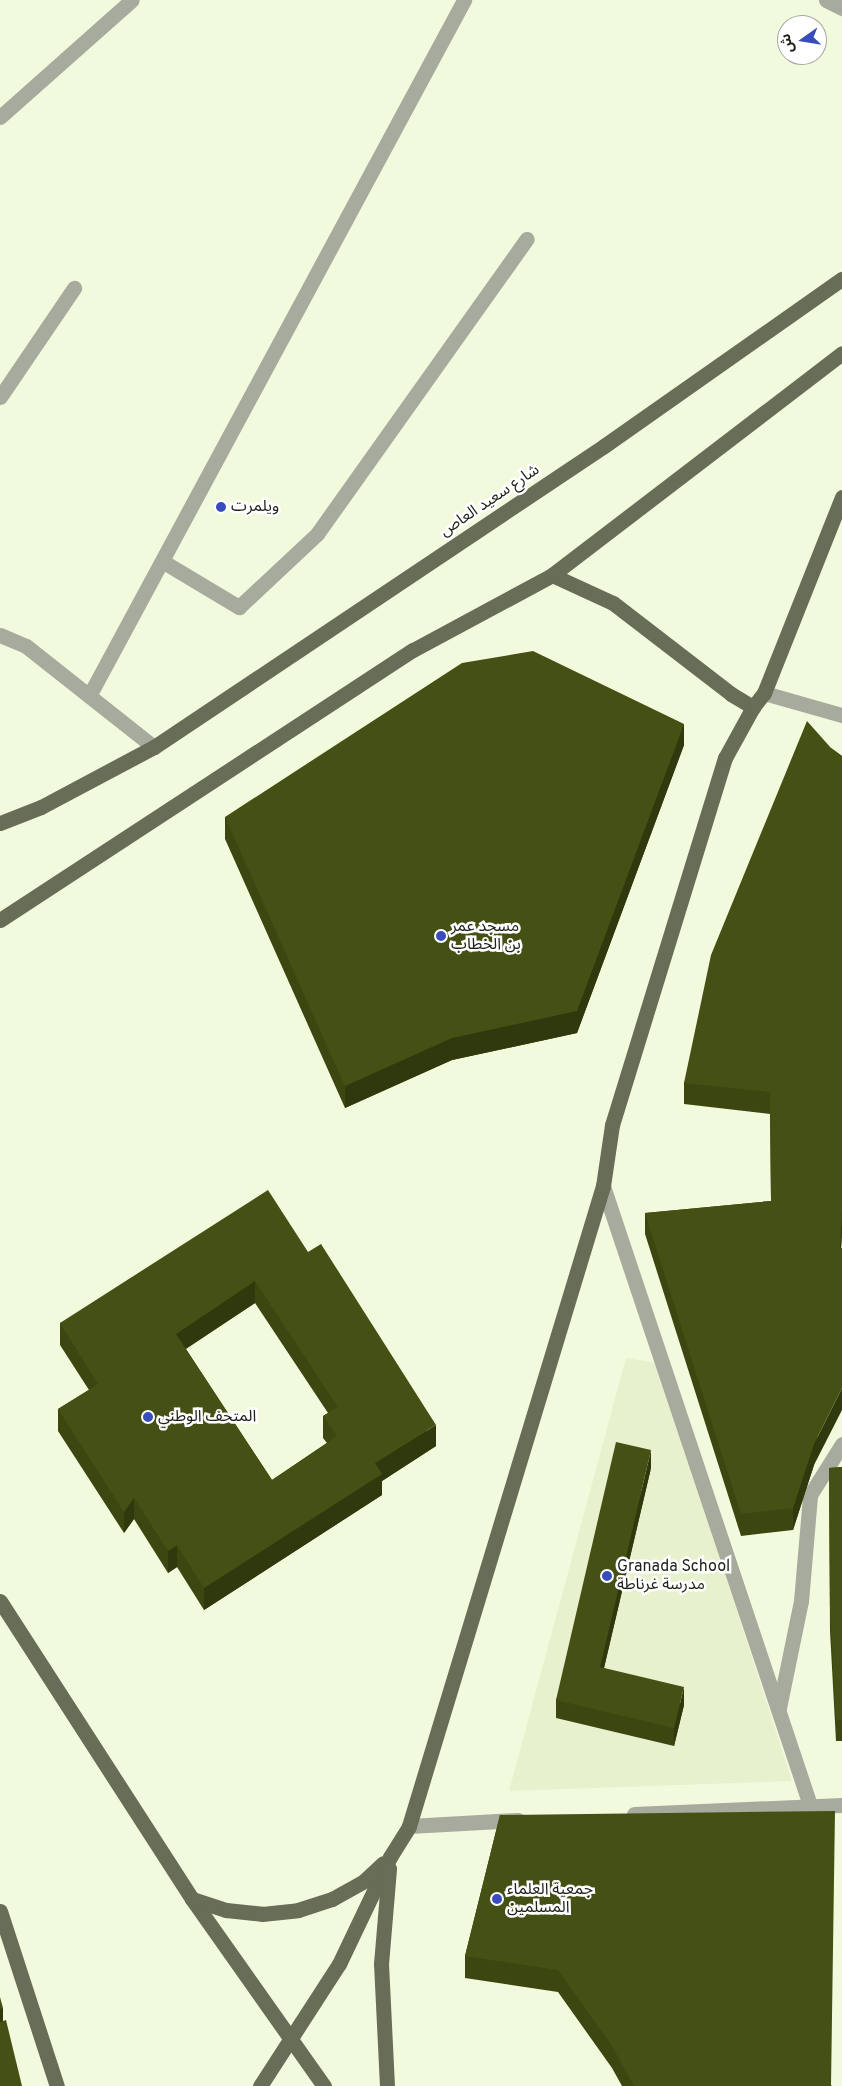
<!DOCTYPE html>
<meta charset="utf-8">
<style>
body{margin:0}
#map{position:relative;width:842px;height:2086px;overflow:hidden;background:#f2fadd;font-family:Overpass,"Noto Sans Arabic",sans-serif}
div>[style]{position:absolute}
.built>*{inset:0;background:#e7f1cd}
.minor>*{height:15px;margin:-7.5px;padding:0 7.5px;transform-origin:7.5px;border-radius:7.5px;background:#a7ab9e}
.major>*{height:15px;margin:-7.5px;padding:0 7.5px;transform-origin:7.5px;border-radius:7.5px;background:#676d57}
.wall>*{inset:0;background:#3b4611}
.shaded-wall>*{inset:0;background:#30390e;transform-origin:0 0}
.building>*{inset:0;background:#455114}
.dots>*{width:14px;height:14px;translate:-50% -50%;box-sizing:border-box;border:2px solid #fff;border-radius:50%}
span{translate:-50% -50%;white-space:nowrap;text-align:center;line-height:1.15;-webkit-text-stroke:5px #fff;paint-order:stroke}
.street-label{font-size:16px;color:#1e2117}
.poi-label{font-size:16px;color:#1e2117}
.left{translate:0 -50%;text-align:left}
.north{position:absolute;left:777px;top:15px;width:50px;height:50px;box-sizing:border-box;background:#fff;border:1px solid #a5a6a2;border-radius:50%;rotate:257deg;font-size:14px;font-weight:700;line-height:20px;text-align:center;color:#1e2117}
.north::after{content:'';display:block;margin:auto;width:18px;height:22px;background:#384cbe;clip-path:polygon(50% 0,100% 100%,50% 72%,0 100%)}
</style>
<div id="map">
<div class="built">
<i style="clip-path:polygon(626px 1358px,657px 1363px,792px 1781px,509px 1791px)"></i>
</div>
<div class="minor">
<i style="left:826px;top:0;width:18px;rotate:27deg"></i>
<i style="left:0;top:117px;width:176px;rotate:-41.6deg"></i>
<i style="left:0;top:397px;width:132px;rotate:-55.8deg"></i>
<i style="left:162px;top:561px;width:90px;rotate:30.9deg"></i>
<i style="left:239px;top:607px;width:107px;rotate:-43.1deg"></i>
<i style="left:317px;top:534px;width:362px;rotate:-54.6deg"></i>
<i style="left:0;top:635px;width:28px;rotate:23deg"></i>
<i style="left:26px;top:646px;width:163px;rotate:38.3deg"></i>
<i style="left:764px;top:693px;width:81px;rotate:15.8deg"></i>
<i style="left:89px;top:696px;width:791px;rotate:-61.68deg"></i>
<i style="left:603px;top:1186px;width:653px;rotate:71.51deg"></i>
<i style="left:779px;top:1708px;width:109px;rotate:-78.4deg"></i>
<i style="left:801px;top:1601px;width:106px;rotate:-85.1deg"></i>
<i style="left:810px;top:1495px;width:60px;rotate:-57.9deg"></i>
<i style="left:634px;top:1814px;width:208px;rotate:-2.5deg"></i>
<i style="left:409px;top:1826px;width:109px;rotate:-3.2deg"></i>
</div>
<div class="major">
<i style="left:552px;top:575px;width:67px;rotate:24.7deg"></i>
<i style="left:613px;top:603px;width:149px;rotate:37.6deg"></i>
<i style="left:731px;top:694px;width:26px;rotate:31deg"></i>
<i style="left:0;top:823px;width:44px;rotate:-21.3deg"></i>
<i style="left:41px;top:807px;width:128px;rotate:-28deg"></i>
<i style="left:154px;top:747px;width:541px;rotate:-33.78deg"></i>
<i style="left:604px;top:446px;width:291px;rotate:-35.1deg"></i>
<i style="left:0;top:920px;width:493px;rotate:-33.2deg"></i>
<i style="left:413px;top:650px;width:158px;rotate:-28.3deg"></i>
<i style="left:552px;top:575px;width:365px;rotate:-37.4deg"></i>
<i style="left:0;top:1601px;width:354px;rotate:57.2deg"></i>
<i style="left:192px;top:1899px;width:229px;rotate:54.8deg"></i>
<i style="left:192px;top:1899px;width:36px;rotate:18deg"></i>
<i style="left:226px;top:1910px;width:36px;rotate:6deg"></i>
<i style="left:262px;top:1914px;width:36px;rotate:-6deg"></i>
<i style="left:298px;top:1910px;width:36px;rotate:-18deg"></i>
<i style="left:332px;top:1899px;width:37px;rotate:-29deg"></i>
<i style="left:364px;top:1881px;width:26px;rotate:-43deg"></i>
<i style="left:0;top:1911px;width:184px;rotate:72deg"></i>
<i style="left:260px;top:2086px;width:145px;rotate:-57.1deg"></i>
<i style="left:339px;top:1964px;width:119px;rotate:-64.5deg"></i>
<i style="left:390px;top:1857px;width:36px;rotate:-58deg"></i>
<i style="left:409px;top:1826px;width:669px;rotate:-73.14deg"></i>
<i style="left:603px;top:1186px;width:62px;rotate:-81.6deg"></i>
<i style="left:612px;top:1125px;width:384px;rotate:-72.9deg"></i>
<i style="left:725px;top:758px;width:58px;rotate:-61.2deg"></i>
<i style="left:753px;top:707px;width:18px;rotate:-52deg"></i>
<i style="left:764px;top:693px;width:211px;rotate:-68.3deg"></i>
<i style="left:387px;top:2086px;width:122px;rotate:-92.8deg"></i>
<i style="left:381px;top:1964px;width:96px;rotate:-85.2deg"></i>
</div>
<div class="wall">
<i style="clip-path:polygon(684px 745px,577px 1033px,452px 1060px,345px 1108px,225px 839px,225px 817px)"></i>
<i style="clip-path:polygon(831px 748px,842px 756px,842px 1233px,841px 1248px,814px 1465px,793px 1530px,741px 1536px,645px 1234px,645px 1213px,771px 1201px,770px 1114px,684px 1104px,684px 1083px)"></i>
<i style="clip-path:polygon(evenodd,308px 1252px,436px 1446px,382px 1481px,382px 1495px,204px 1610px,177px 1567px,168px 1573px,134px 1519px,124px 1533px,58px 1431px,58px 1409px,89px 1390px,60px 1345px,60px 1323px,308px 1252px,255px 1303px,328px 1413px,323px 1416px,323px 1438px,327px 1443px,272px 1480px,186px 1349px,255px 1303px)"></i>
<i style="clip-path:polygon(842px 1467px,842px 1741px,836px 1741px,830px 1631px,829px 1468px)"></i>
<i style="clip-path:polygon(651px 1468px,604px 1668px,684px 1705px,674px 1746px,556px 1718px,556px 1700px)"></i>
<i style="clip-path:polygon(500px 1815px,832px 2086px,622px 2086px,612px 2068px,558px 1992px,465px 1978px,465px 1956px)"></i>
</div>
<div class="shaded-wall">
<i style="clip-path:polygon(684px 724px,684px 745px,577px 1033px,452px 1060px,345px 1108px,345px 1086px)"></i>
<i style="clip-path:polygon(842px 1211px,842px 1233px,840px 1270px,840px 1248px)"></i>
<i style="clip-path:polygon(255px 1281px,255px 1303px,176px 1355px,176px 1334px)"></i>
<i style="clip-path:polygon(842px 1388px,842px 1410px,814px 1465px,793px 1530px,793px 1508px,814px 1444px)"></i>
<i style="clip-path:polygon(436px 1425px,436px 1446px,382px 1481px,382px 1495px,204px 1610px,204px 1588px,375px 1463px)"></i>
<i style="clip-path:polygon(651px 1450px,651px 1468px,600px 1685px,600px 1667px)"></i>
<i style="clip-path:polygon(134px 1498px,134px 1519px,124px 1533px,124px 1512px)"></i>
<i style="clip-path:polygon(177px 1545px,177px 1567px,168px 1573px,168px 1551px)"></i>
<i style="clip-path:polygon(684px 1687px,684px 1705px,674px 1746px,674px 1728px)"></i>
<i style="left:3px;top:2008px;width:22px;height:3px;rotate:90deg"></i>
</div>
<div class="building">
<i style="clip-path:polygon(533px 651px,684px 724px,577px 1011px,452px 1038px,345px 1086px,225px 817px,462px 663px)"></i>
<i style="clip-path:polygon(807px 721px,831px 748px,842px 756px,842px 1211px,840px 1248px,842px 1248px,842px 1388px,814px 1444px,793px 1508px,741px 1514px,645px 1213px,771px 1201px,770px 1092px,684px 1083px,711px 955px)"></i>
<i style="clip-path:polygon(evenodd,268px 1190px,308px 1252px,321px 1244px,436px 1425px,375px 1463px,382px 1474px,204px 1588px,177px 1545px,168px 1551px,134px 1498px,124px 1512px,58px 1409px,98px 1384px,60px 1323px,268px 1190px,255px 1281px,338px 1407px,323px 1416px,337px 1436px,272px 1480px,176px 1334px,255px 1281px)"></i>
<i style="clip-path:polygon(616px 1442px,651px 1450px,600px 1667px,684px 1687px,674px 1728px,556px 1700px)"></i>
<i style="clip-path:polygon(842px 1467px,842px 1720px,836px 1720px,830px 1610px,829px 1468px)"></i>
<i style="clip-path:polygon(835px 1811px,831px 2086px,634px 2086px,612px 2046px,558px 1970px,465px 1956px,500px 1815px)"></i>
<i style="clip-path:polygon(0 1997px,3px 2008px,0 2009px)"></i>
<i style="clip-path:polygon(6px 2020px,22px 2086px,0 2086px,0 2022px)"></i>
</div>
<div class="dots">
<i style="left:221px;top:507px;background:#384cbe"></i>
<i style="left:441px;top:936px;background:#384cbe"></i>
<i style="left:148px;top:1417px;background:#384cbe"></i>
<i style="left:607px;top:1576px;background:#384cbe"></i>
<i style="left:497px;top:1899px;background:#384cbe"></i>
</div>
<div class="street-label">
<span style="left:490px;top:501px;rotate:-34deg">شارع سعيد العاص</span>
</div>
<div class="poi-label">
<span class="left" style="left:231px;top:507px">ويلمرت</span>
<span class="left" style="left:451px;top:936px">مسجد عمر<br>بن الخطاب</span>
<span class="left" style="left:158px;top:1417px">المتحف الوطني</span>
<span class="left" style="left:617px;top:1576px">Granada School<br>مدرسة غرناطة</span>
<span class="left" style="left:507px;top:1899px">جمعية العلماء<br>المسلمين</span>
</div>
<div class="north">ش</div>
</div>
